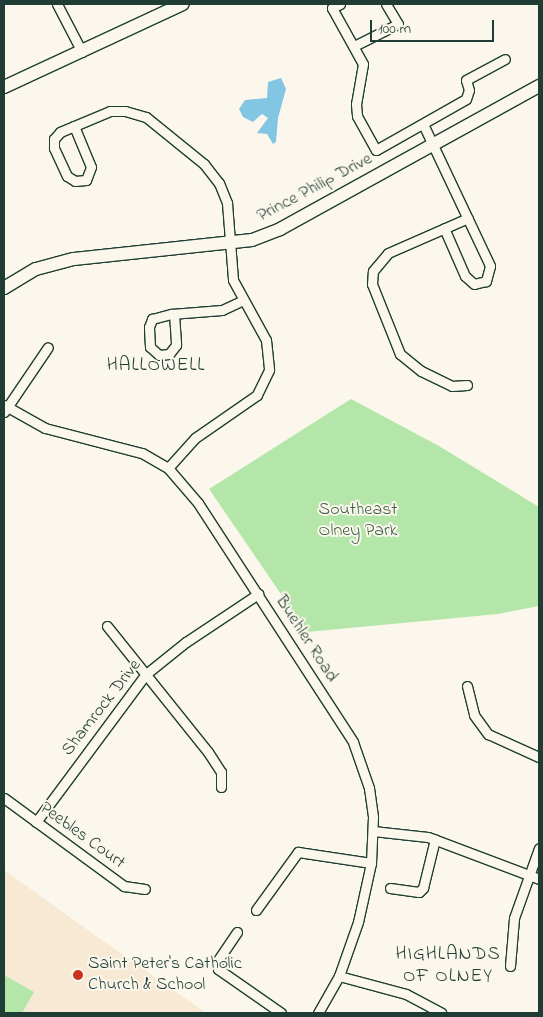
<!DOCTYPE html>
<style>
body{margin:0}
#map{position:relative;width:543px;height:1017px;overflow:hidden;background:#fbf7ec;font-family:"Indie Flower",sans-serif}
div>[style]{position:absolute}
.built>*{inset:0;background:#f7e9d4}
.green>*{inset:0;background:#b3e6a8}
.water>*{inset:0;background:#82c6e3}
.roads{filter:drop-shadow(1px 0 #1f3d34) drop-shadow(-1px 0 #1f3d34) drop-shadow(0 1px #1f3d34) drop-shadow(0 -1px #1f3d34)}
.street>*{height:9px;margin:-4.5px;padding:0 4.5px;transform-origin:4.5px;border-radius:4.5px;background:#fbf7ec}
.secondary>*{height:12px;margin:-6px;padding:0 6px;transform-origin:6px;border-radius:6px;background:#fbf7ec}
.dots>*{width:14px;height:14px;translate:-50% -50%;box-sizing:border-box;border:2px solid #fbf7ec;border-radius:50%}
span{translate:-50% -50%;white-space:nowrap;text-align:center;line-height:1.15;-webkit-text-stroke:4px #fbf7ec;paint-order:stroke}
.street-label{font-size:18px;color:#1f3d34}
.park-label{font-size:18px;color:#3d5f4b}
.poi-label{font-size:18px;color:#1f3d34}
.left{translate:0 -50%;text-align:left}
.neighbourhood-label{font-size:19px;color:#1f3d34;letter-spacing:1px}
.frame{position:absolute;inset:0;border:5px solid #1f3d34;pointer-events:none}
.scale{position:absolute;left:370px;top:20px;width:124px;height:22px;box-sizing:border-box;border:2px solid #1f3d34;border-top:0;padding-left:6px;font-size:15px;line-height:18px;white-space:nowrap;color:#1f3d34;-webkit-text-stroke:4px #fbf7ec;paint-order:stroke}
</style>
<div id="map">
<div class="built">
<i style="clip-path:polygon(4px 870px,99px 938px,206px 1013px,4px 1013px)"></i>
</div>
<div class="green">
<i style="clip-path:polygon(351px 399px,439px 446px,539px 507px,539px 606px,498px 614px,307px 632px,209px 489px)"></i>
<i style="clip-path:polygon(4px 975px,34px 992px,22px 1013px,4px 1013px)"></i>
</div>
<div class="water">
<i style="clip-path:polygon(281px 78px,286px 89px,278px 118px,276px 142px,273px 144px,267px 134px,257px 133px,268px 118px,262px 114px,253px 122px,243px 117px,239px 109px,245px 100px,267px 98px,268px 82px)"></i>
</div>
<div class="roads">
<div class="street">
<i style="left:57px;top:4px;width:54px;rotate:62.5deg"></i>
<i style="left:340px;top:4px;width:9px;rotate:153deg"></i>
<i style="left:332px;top:8px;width:64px;rotate:61deg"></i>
<i style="left:363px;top:64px;width:41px;rotate:99.9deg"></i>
<i style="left:356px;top:104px;width:12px;rotate:85deg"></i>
<i style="left:357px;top:116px;width:39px;rotate:61deg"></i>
<i style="left:376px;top:150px;width:103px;rotate:-29.5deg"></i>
<i style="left:466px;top:99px;width:9px;rotate:-72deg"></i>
<i style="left:469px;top:90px;width:10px;rotate:-107deg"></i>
<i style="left:466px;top:80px;width:44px;rotate:-28.3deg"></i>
<i style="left:354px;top:46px;width:49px;rotate:-26.6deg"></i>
<i style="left:398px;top:24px;width:23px;rotate:-121deg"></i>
<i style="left:423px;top:124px;width:157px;rotate:64.7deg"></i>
<i style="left:490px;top:266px;width:16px;rotate:105deg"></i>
<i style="left:486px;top:281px;width:12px;rotate:166deg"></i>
<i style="left:474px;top:284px;width:12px;rotate:-138deg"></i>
<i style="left:465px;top:276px;width:52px;rotate:-113.6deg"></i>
<i style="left:74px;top:126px;width:44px;rotate:67.5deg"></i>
<i style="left:91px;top:167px;width:14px;rotate:111deg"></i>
<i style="left:86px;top:180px;width:11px;rotate:175deg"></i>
<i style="left:75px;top:181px;width:9px;rotate:-148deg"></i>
<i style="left:67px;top:176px;width:31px;rotate:-115deg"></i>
<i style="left:54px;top:148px;width:9px;rotate:-90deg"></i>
<i style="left:54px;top:139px;width:9px;rotate:-49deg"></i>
<i style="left:60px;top:132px;width:54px;rotate:-22.8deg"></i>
<i style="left:110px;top:111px;width:15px"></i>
<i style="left:125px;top:111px;width:22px;rotate:16deg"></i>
<i style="left:146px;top:117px;width:75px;rotate:39deg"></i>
<i style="left:204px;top:164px;width:24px;rotate:52deg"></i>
<i style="left:219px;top:183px;width:22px;rotate:68deg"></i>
<i style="left:227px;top:203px;width:77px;rotate:85.5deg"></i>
<i style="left:233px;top:280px;width:68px;rotate:61.2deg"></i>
<i style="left:266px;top:340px;width:30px;rotate:84deg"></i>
<i style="left:269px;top:370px;width:28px;rotate:116deg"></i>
<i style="left:257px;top:395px;width:75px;rotate:145.3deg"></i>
<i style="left:195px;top:438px;width:40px;rotate:132deg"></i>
<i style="left:174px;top:314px;width:31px;rotate:86deg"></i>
<i style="left:176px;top:345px;width:11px;rotate:128deg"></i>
<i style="left:169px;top:354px;width:10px;rotate:174deg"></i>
<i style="left:159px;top:355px;width:12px;rotate:-138deg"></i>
<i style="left:150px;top:347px;width:20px;rotate:-93deg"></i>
<i style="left:149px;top:327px;width:9px;rotate:-69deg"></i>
<i style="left:152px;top:319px;width:20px;rotate:-15deg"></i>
<i style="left:171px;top:314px;width:51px;rotate:-4.5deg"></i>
<i style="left:222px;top:310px;width:23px;rotate:-25deg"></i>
<i style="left:467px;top:385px;width:15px;rotate:176deg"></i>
<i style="left:452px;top:386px;width:34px;rotate:-154deg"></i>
<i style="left:421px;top:371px;width:27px;rotate:-141deg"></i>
<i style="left:400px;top:354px;width:75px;rotate:-111.8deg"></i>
<i style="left:372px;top:284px;width:13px;rotate:-86deg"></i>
<i style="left:373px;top:271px;width:23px;rotate:-50deg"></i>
<i style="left:388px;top:253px;width:87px;rotate:-23.6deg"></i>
<i style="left:4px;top:405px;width:47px;rotate:29.3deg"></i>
<i style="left:45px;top:428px;width:100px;rotate:14.5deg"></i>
<i style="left:142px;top:453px;width:30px;rotate:30deg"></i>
<i style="left:168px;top:468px;width:46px;rotate:49.4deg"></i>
<i style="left:198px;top:503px;width:285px;rotate:57deg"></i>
<i style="left:353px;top:742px;width:49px;rotate:70.8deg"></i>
<i style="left:369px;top:788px;width:29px;rotate:82deg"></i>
<i style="left:373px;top:817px;width:46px;rotate:92.5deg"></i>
<i style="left:371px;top:863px;width:60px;rotate:102.4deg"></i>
<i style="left:358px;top:922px;width:57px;rotate:109.4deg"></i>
<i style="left:339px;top:976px;width:43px;rotate:119.6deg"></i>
<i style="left:4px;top:412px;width:78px;rotate:-55.9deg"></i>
<i style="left:107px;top:626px;width:161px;rotate:51.3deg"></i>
<i style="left:208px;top:752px;width:24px;rotate:57deg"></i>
<i style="left:221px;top:772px;width:15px;rotate:90deg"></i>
<i style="left:467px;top:686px;width:30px;rotate:76deg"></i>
<i style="left:474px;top:715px;width:24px;rotate:54deg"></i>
<i style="left:488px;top:734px;width:56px;rotate:24.3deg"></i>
<i style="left:4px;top:798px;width:149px;rotate:36.3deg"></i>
<i style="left:124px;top:886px;width:21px;rotate:8deg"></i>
<i style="left:36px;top:822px;width:184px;rotate:-53.4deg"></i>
<i style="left:146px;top:674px;width:51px;rotate:-38.7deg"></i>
<i style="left:186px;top:642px;width:87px;rotate:-33.7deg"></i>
<i style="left:373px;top:831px;width:55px;rotate:6.2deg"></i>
<i style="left:428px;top:837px;width:119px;rotate:20.7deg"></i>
<i style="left:390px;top:888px;width:29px;rotate:8deg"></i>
<i style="left:419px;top:892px;width:6px;rotate:-45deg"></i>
<i style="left:423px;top:888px;width:50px;rotate:-76.2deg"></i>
<i style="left:256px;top:910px;width:72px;rotate:-54.1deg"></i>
<i style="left:298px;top:852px;width:74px;rotate:8.6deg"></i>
<i style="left:237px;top:932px;width:36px;rotate:124deg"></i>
<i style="left:217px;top:962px;width:7px;rotate:82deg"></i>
<i style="left:218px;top:969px;width:77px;rotate:34.9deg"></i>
<i style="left:510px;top:966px;width:48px;rotate:-85.2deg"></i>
<i style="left:514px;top:918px;width:74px;rotate:-70.3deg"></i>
<i style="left:339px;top:976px;width:69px;rotate:15deg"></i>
<i style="left:406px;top:994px;width:40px;rotate:28deg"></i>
</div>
<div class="secondary">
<i style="left:4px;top:87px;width:197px;rotate:-24.9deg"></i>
<i style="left:4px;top:288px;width:37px;rotate:-31deg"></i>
<i style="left:36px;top:269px;width:39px;rotate:-15deg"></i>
<i style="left:74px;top:259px;width:179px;rotate:-6.1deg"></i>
<i style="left:252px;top:240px;width:30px;rotate:-21deg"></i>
<i style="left:280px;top:229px;width:296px;rotate:-28.9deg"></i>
</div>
</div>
<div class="dots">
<i style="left:78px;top:975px;background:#c8321e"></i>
</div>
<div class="street-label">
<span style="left:315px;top:188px;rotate:-28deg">Prince Philip Drive</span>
<span style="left:306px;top:639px;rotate:57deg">Buehler Road</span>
<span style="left:102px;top:708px;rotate:-52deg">Shamrock Drive</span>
<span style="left:82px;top:836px;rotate:36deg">Peebles Court</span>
</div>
<div class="park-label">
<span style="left:358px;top:521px">Southeast<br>Olney Park</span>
</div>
<div class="poi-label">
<span class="left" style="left:88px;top:975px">Saint Peter's Catholic<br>Church &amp; School</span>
</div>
<div class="neighbourhood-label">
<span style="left:156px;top:366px">HALLOWELL</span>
<span style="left:448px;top:966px">HIGHLANDS<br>OF OLNEY</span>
</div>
<div class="frame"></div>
<div class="scale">100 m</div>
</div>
